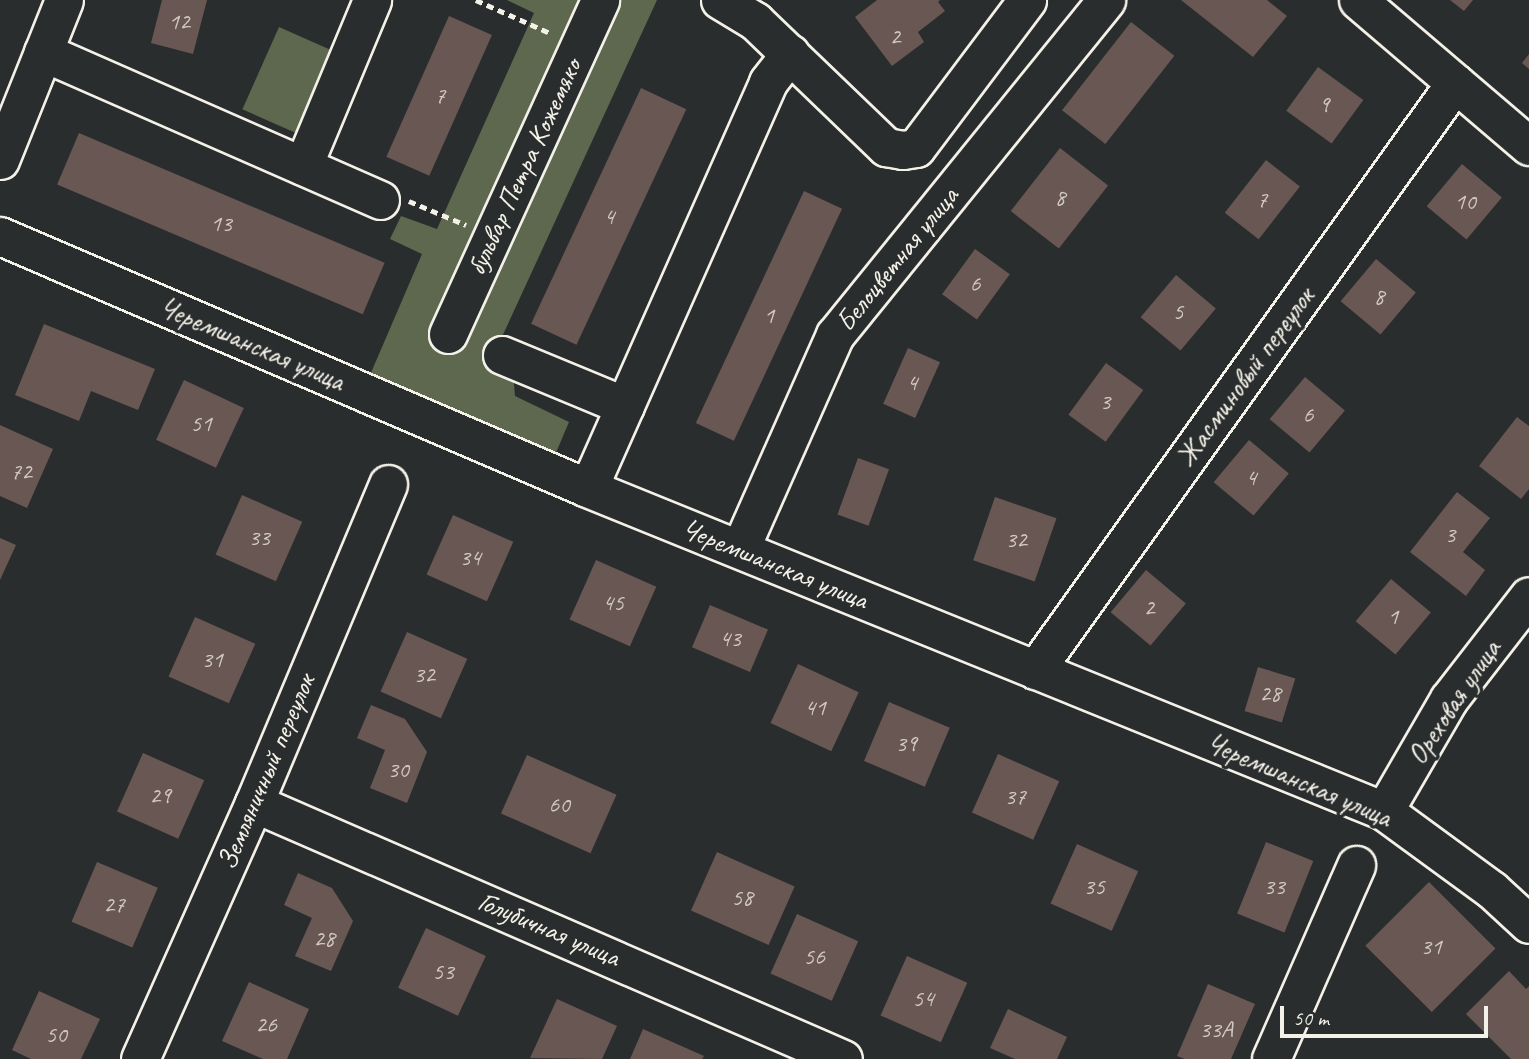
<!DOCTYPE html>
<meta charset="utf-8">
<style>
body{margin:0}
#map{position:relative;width:1529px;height:1059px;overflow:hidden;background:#2a2d2e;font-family:Caveat,sans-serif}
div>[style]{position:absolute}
.green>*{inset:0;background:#5d684f;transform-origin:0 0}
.building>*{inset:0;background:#695754;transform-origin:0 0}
.path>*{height:4.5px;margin-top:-2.25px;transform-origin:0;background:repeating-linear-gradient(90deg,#f4f1e8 0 7px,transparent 0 12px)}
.roads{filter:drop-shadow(2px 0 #f4f1e8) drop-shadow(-2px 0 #f4f1e8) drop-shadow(0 2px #f4f1e8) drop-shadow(0 -2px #f4f1e8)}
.minor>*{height:37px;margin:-18.5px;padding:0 18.5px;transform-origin:18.5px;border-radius:18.5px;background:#2a2d2e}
span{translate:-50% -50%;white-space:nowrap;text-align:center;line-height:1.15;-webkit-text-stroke:7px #2a2d2e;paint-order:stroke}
.number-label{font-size:24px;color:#d1cac3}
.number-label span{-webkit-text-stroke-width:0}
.street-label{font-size:28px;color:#f4f1e8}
.scale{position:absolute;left:1280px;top:1006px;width:208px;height:32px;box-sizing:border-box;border:4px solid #f4f1e8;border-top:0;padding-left:9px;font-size:21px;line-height:24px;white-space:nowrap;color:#f4f1e8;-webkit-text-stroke:5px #2a2d2e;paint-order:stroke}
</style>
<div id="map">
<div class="green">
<i style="clip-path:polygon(507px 0,657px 0,501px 339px,513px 372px,515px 396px,569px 422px,555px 455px,370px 375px,422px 254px,390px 239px,401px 216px,437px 229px,534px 13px)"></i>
<i style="left:279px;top:27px;width:58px;height:90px;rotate:24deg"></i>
</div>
<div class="building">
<i style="clip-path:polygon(162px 0,207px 0,193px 54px,151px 43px)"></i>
<i style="clip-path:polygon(877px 0,940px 0,938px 2px,945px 11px,918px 32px,924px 42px,892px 66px,855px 17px)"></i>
<i style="clip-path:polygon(1181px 0,1267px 0,1287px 16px,1253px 57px)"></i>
<i style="clip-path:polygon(1450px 0,1473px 0,1464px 11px)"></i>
<i style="left:449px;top:16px;width:47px;height:154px;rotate:24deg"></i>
<i style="left:1131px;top:22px;width:55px;height:112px;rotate:38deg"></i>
<i style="clip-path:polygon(1529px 54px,1529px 69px,1522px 63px)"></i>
<i style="left:1318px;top:67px;width:56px;height:54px;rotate:36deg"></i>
<i style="left:641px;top:88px;width:50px;height:260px;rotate:25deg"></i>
<i style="left:79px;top:133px;width:332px;height:56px;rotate:23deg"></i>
<i style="left:1060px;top:148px;width:61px;height:80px;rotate:38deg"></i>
<i style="left:1266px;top:160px;width:43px;height:67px;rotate:38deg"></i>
<i style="left:1462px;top:164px;width:52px;height:55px;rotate:40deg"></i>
<i style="left:804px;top:191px;width:42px;height:256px;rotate:25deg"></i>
<i style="left:975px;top:249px;width:43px;height:56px;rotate:36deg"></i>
<i style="left:1376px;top:259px;width:52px;height:55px;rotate:40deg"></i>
<i style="left:1176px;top:275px;width:52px;height:55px;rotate:40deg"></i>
<i style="clip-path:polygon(44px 324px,155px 369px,138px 410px,91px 391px,79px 421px,15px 395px)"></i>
<i style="left:908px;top:348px;width:35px;height:61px;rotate:24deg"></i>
<i style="left:1106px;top:363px;width:46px;height:64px;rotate:36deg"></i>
<i style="left:1305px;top:377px;width:52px;height:55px;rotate:40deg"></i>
<i style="left:184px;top:380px;width:66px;height:66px;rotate:25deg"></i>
<i style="clip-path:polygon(1517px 417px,1529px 426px,1529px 489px,1521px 499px,1479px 466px)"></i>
<i style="clip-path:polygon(0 425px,53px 449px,27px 508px,0 496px)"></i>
<i style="left:1249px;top:440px;width:52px;height:55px;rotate:40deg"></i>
<i style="left:858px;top:458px;width:33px;height:60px;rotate:20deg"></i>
<i style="clip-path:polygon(1457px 492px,1490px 518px,1463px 552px,1485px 570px,1466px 596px,1410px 552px)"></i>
<i style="left:242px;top:495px;width:66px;height:65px;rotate:24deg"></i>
<i style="left:995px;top:497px;width:65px;height:67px;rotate:19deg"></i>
<i style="left:453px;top:515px;width:66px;height:65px;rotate:24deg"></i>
<i style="clip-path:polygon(0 538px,16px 545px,0 580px)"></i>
<i style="left:596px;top:560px;width:66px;height:65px;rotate:24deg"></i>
<i style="left:1146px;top:570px;width:52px;height:55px;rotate:40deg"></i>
<i style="left:1391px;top:579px;width:52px;height:55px;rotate:40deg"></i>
<i style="left:710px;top:605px;width:63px;height:46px;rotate:23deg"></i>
<i style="left:195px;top:617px;width:66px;height:65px;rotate:24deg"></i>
<i style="left:407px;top:632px;width:66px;height:65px;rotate:24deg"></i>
<i style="left:798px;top:664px;width:67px;height:65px;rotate:25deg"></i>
<i style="left:1258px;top:667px;width:39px;height:46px;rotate:17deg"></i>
<i style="left:889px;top:702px;width:66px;height:64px;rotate:23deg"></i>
<i style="clip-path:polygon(371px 705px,405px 719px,427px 752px,407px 803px,370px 788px,385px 750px,357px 738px)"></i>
<i style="left:143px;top:753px;width:67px;height:64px;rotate:24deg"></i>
<i style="left:998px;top:754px;width:67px;height:64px;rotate:24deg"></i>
<i style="left:527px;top:755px;width:98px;height:64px;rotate:24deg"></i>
<i style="left:1266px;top:842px;width:51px;height:77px;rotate:22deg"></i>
<i style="left:1077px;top:844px;width:67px;height:65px;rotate:24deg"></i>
<i style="left:717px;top:852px;width:85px;height:64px;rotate:24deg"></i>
<i style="left:97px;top:862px;width:66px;height:65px;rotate:23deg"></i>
<i style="clip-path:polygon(298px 873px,332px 888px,353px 921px,331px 971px,295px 956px,312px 918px,284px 905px)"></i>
<i style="left:1429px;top:882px;width:94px;height:90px;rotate:45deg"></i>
<i style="left:797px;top:914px;width:67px;height:65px;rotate:24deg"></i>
<i style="left:426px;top:928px;width:66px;height:66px;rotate:25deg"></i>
<i style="left:907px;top:956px;width:66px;height:65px;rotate:24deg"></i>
<i style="clip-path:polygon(1509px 971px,1526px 989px,1529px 986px,1529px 1059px,1511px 1059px,1466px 1014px)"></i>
<i style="clip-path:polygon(249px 982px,309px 1009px,287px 1059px,263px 1059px,222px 1041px)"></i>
<i style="clip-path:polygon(1208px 984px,1255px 1004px,1231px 1059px,1185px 1059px,1177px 1056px)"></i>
<i style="clip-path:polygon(39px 991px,100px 1019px,81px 1059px,31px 1059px,12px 1050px)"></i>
<i style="clip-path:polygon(557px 999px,617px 1026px,602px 1059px,530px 1058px)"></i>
<i style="clip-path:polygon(1008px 1009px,1067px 1037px,1057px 1059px,1015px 1059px,990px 1048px)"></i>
<i style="clip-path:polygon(643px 1029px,704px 1056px,702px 1059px,630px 1059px)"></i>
</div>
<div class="path">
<i style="left:476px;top:0;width:81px;rotate:24deg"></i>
<i style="left:409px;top:201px;width:62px;rotate:22.8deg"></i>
</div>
<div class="roads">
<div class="minor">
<i style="left:720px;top:0;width:41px;rotate:31deg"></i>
<i style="left:755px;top:21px;width:182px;rotate:43.9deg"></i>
<i style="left:886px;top:147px;width:17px;rotate:10deg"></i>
<i style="left:903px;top:150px;width:13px;rotate:-9deg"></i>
<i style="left:916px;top:148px;width:185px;rotate:-53.1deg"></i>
<i style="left:1358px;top:0;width:225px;rotate:40.5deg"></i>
<i style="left:43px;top:52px;width:368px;rotate:23.7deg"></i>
<i style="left:0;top:160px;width:172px;rotate:-68.2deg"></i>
<i style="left:303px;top:166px;width:180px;rotate:-67.4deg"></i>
<i style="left:0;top:236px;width:637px;rotate:23.22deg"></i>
<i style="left:585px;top:487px;width:862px;rotate:22.07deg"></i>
<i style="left:1384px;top:811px;width:134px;rotate:36.2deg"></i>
<i style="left:1492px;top:890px;width:50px;rotate:42.6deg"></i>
<i style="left:448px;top:334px;width:367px;rotate:-65.5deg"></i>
<i style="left:502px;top:355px;width:133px;rotate:22.5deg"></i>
<i style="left:585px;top:487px;width:17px;rotate:-54deg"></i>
<i style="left:595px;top:473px;width:428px;rotate:-66.1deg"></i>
<i style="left:768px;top:82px;width:36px;rotate:-52deg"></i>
<i style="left:740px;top:549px;width:234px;rotate:-66.1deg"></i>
<i style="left:835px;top:335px;width:431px;rotate:-51deg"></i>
<i style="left:1035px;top:670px;width:722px;rotate:-54.42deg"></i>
<i style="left:254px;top:803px;width:642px;rotate:23.49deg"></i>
<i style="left:1384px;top:811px;width:129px;rotate:-59.9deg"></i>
<i style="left:1449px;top:699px;width:130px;rotate:-52.2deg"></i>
<i style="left:140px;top:1059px;width:280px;rotate:-66deg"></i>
<i style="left:254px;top:803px;width:346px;rotate:-67.2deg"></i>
<i style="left:1271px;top:1059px;width:212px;rotate:-66.3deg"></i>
</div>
</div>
<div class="number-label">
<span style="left:179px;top:22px">12</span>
<span style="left:895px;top:37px">2</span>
<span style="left:440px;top:96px">7</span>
<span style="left:1324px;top:105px">9</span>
<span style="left:1060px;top:198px">8</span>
<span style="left:1262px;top:200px">7</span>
<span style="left:1465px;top:202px">10</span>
<span style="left:609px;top:217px">4</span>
<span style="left:221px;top:224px">13</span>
<span style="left:975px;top:284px">6</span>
<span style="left:1379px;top:297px">8</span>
<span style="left:1178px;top:312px">5</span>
<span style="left:769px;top:316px">1</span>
<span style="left:912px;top:383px">4</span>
<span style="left:1105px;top:402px">3</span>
<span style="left:1308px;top:415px">6</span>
<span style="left:201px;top:424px">51</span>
<span style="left:21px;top:472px">72</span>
<span style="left:1251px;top:478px">4</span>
<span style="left:1450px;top:535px">3</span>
<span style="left:259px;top:538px">33</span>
<span style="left:1016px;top:540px">32</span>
<span style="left:470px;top:558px">34</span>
<span style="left:613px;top:603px">45</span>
<span style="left:1149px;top:608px">2</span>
<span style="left:1393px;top:617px">1</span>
<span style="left:730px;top:639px">43</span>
<span style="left:212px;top:660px">31</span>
<span style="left:424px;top:675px">32</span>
<span style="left:1270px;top:694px">28</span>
<span style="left:815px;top:708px">41</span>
<span style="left:906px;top:744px">39</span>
<span style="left:398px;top:770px">30</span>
<span style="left:160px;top:796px">29</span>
<span style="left:1015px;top:797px">37</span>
<span style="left:559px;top:805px">60</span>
<span style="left:1094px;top:887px">35</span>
<span style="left:1274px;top:887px">33</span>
<span style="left:742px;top:898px">58</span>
<span style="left:114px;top:905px">27</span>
<span style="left:324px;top:939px">28</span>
<span style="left:1431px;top:947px">31</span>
<span style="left:814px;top:957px">56</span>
<span style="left:443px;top:972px">53</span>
<span style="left:923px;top:999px">54</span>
<span style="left:266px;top:1025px">26</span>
<span style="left:1216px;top:1030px">33А</span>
<span style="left:56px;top:1035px">50</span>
</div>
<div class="street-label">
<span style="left:524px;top:167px;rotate:-65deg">бульвар Петра Кожемяко</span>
<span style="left:897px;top:259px;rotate:-51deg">Белоцветная улица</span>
<span style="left:252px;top:344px;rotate:23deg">Черемшанская улица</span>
<span style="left:1245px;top:377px;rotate:-54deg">Жасминовый переулок</span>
<span style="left:775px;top:564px;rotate:22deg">Черемшанская улица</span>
<span style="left:1454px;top:702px;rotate:-56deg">Ореховая улица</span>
<span style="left:266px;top:772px;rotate:-67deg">Земляничный переулок</span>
<span style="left:1299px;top:780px;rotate:23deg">Черемшанская улица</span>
<span style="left:549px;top:929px;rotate:23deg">Голубичная улица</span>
</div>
<div class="scale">50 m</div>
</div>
